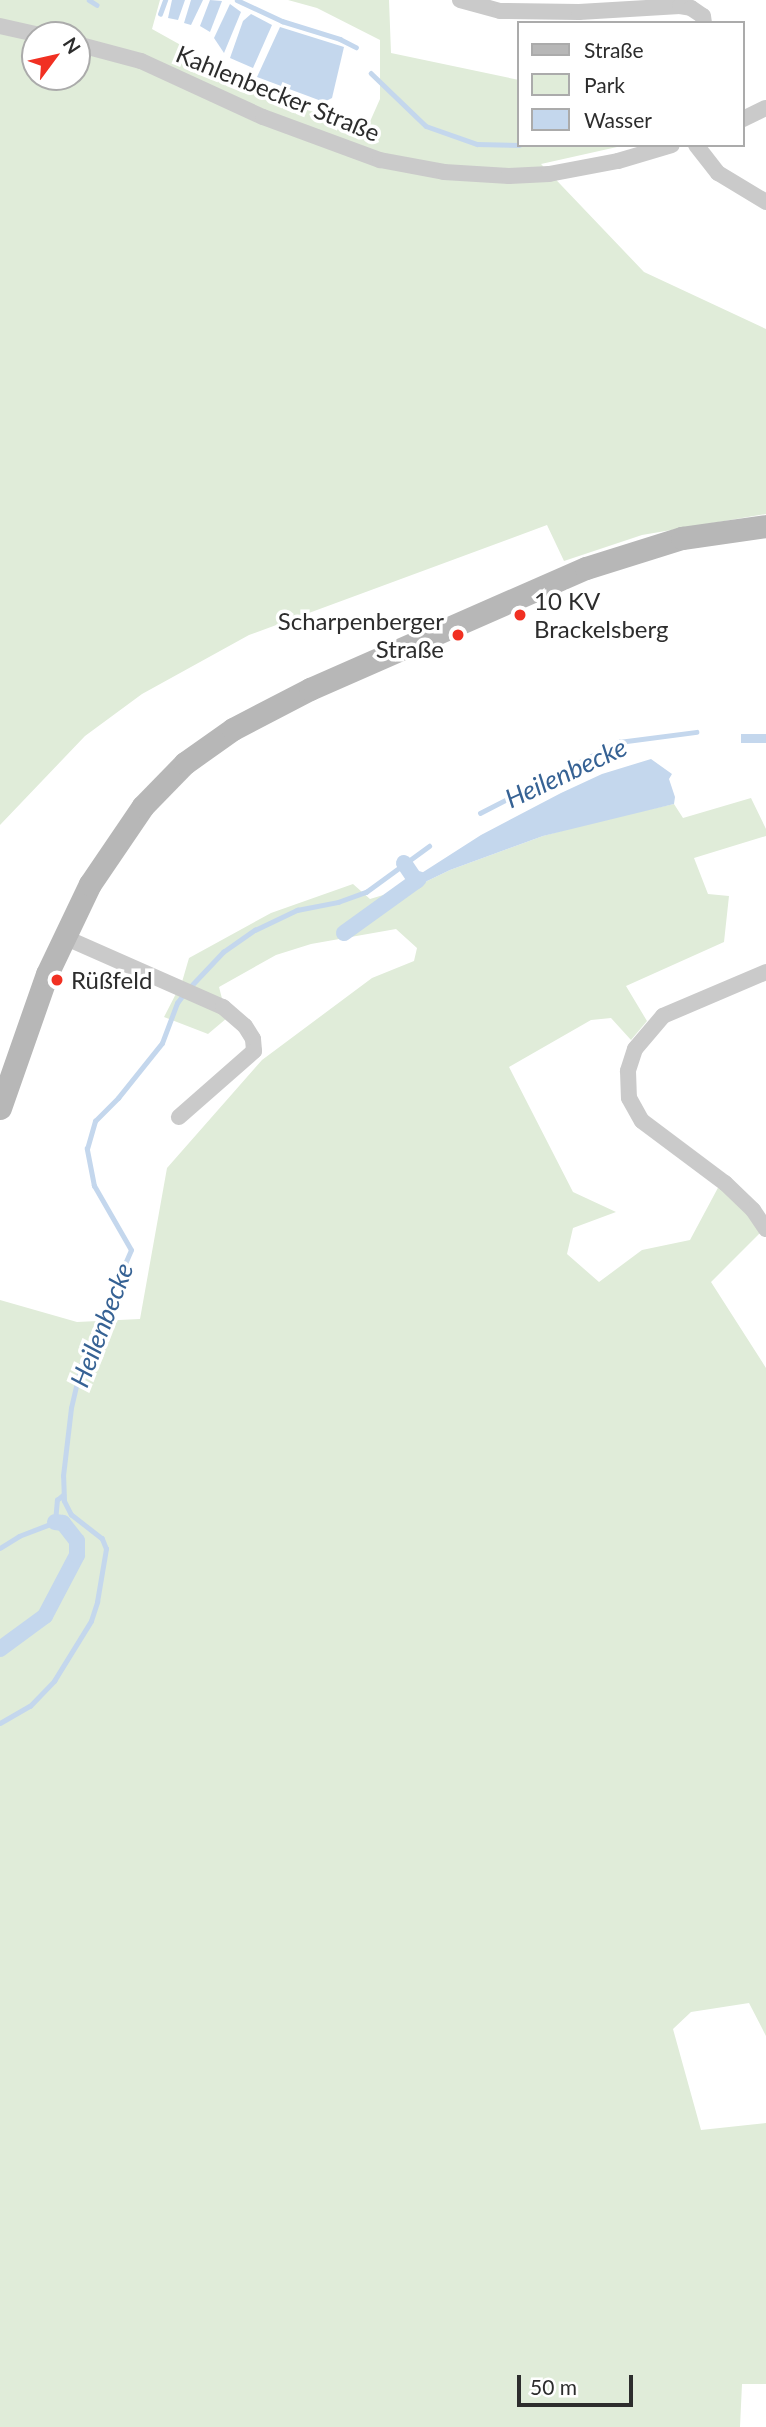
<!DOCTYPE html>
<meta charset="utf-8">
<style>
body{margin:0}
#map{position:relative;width:766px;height:2427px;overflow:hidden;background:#fff;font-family:Lato,sans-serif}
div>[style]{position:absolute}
.green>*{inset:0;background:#e0ecd9}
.water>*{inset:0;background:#c4d7ed;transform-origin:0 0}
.stream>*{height:4.5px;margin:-2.25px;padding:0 2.25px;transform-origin:2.25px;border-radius:2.25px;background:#c4d7ed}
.canal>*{height:16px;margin:-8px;padding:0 8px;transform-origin:8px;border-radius:8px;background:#c4d7ed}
.minor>*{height:16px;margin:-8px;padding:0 8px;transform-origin:8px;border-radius:8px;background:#cacaca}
.secondary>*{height:23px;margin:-11.5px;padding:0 11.5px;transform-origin:11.5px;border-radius:11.5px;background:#b7b7b7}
.dots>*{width:19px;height:19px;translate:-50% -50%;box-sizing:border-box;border:4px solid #fff;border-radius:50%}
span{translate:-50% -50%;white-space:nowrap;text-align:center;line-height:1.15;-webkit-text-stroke:7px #fff;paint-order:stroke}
.street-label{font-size:24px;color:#2d2d2d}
.poi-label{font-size:24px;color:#2d2d2d}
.left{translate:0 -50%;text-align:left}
.right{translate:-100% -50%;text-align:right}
.water-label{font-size:26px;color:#366294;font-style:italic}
.legend{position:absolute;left:517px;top:21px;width:228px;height:126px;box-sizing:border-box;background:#fff;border:2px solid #ababab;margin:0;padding:9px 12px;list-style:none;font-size:21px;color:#2d2d2d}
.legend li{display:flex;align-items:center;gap:14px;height:35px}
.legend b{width:35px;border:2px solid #ababab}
.north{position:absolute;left:21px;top:21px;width:70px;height:70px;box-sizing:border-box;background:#fff;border:2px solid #ababab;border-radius:50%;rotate:57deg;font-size:19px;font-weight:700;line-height:28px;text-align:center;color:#2d2d2d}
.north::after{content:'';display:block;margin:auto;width:24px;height:32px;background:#f13022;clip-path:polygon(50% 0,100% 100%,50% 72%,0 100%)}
.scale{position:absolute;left:517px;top:2375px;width:116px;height:32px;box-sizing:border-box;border:4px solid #2d2d2d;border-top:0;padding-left:9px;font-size:21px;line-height:24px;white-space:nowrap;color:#2d2d2d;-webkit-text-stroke:5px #fff;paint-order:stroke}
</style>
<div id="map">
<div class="green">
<i style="clip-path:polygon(evenodd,0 0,160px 0,152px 29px,288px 105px,368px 126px,380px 99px,380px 40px,317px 8px,288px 0,389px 0,391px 53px,519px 80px,519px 145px,626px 145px,541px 164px,644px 272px,766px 329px,766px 514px,642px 535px,564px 561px,547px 525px,249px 635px,142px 694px,85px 736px,0 825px,0 0,35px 35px,77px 35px,77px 77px,35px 77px,35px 35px)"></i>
<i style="clip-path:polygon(751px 798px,766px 829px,766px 836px,694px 858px,708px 894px,729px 896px,724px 942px,626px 986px,647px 1021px,631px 1040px,611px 1018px,591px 1020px,509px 1067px,573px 1192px,616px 1212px,573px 1228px,567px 1254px,599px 1282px,642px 1250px,690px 1240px,720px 1184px,762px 1231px,711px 1282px,766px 1368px,766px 2036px,749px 2003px,691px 2012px,673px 2029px,701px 2130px,766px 2123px,766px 2384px,742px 2384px,740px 2427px,0 2427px,0 1300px,77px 1322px,140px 1319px,167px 1168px,262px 1060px,372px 978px,414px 961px,417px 948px,396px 929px,311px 944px,276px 955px,219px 987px,227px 1018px,208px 1034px,164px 1017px,182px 982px,189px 958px,271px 913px,353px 884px,370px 899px,423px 883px,450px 870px,543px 836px,601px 820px,674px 804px,683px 818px)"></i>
</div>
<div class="water">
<i style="clip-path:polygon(172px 0,185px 0,178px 20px,168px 18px)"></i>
<i style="clip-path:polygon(191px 0,203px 0,191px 25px,184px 23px)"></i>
<i style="clip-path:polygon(210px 0,222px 1px,210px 32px,200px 26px)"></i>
<i style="clip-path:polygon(230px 4px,241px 12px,224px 53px,214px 38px)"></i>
<i style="clip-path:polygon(251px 14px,272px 25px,253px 68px,230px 58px,243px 21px)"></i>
<i style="clip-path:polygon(280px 27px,344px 47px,332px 98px,324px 102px,257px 77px)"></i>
<i style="left:766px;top:734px;width:9px;height:25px;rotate:90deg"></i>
<i style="clip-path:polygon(651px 759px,672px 774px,669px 779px,675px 797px,674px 804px,543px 836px,450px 870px,423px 883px,417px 876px,481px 835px,561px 793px,602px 774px)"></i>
</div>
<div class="stream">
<i style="left:89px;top:0;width:9px;rotate:32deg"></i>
<i style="left:237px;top:0;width:50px;rotate:25deg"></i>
<i style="left:282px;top:21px;width:61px;rotate:17.2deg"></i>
<i style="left:340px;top:39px;width:18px;rotate:27deg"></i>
<i style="left:160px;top:14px;width:15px;rotate:-70deg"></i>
<i style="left:371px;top:73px;width:76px;rotate:43.9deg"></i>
<i style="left:426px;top:126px;width:54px;rotate:19.4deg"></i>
<i style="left:477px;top:144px;width:42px;rotate:1.4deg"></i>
<i style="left:480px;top:813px;width:156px;rotate:-27.1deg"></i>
<i style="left:619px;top:742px;width:78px;rotate:-7.4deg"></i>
<i style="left:189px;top:988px;width:50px;rotate:-46.6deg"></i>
<i style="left:223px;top:952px;width:39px;rotate:-35deg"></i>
<i style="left:255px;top:930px;width:47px;rotate:-25.5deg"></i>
<i style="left:297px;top:910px;width:42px;rotate:-11deg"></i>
<i style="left:338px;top:902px;width:30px;rotate:-20deg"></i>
<i style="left:366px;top:892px;width:78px;rotate:-36.1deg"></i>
<i style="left:0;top:1548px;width:22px;rotate:-32deg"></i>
<i style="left:19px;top:1536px;width:39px;rotate:-21deg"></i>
<i style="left:55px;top:1522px;width:22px;rotate:-85deg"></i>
<i style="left:57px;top:1500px;width:8px;rotate:-40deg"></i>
<i style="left:0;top:1723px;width:34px;rotate:-30deg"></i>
<i style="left:30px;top:1706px;width:35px;rotate:-46deg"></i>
<i style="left:54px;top:1681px;width:70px;rotate:-58.3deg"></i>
<i style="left:91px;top:1621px;width:20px;rotate:-72deg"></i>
<i style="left:97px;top:1602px;width:54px;rotate:-80.4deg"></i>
<i style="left:106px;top:1549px;width:11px;rotate:-112deg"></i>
<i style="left:102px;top:1539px;width:39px;rotate:-142deg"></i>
<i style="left:71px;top:1515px;width:16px;rotate:-117deg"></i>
<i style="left:64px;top:1501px;width:25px;rotate:-92deg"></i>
<i style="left:63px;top:1476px;width:68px;rotate:-83.3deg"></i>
<i style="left:71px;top:1408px;width:44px;rotate:-76.9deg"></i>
<i style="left:81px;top:1365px;width:125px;rotate:-66.5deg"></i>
<i style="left:131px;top:1250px;width:74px;rotate:-120deg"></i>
<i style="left:94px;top:1186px;width:38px;rotate:-101deg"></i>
<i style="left:87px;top:1149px;width:29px;rotate:-74deg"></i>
<i style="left:95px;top:1121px;width:33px;rotate:-45deg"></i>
<i style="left:118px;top:1098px;width:70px;rotate:-51.3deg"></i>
<i style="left:162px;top:1043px;width:43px;rotate:-69.4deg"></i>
<i style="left:177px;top:1003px;width:10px;rotate:-53deg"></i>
</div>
<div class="canal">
<i style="left:404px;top:863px;width:22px;rotate:56deg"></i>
<i style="left:344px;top:933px;width:92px;rotate:-35.8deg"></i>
<i style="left:0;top:1649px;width:56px;rotate:-36.3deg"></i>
<i style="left:45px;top:1616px;width:69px;rotate:-62.3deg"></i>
<i style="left:77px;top:1555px;width:14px;rotate:-90deg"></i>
<i style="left:77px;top:1541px;width:23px;rotate:-128deg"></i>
<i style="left:63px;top:1523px;width:8px;rotate:-173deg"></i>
</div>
<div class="minor">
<i style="left:460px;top:0;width:41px;rotate:15.4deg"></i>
<i style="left:500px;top:11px;width:79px;rotate:0.7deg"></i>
<i style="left:579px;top:12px;width:101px;rotate:-3.4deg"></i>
<i style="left:680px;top:6px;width:11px;rotate:10deg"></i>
<i style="left:691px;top:8px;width:14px;rotate:34deg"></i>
<i style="left:703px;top:16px;width:7px;rotate:82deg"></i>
<i style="left:0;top:26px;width:41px;rotate:12.7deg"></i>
<i style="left:77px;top:44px;width:66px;rotate:14.9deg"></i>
<i style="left:141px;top:61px;width:134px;rotate:24.7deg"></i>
<i style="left:263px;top:117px;width:125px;rotate:20.2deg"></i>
<i style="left:380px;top:160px;width:65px;rotate:10.6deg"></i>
<i style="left:444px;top:172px;width:65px;rotate:3.5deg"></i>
<i style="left:509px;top:176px;width:40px;rotate:-2.9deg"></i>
<i style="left:549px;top:174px;width:70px;rotate:-10.7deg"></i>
<i style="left:618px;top:161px;width:56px;rotate:-16.5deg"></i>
<i style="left:743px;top:119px;width:25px;rotate:-26deg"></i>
<i style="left:696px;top:145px;width:36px;rotate:52deg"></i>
<i style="left:718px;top:173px;width:56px;rotate:31.1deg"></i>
<i style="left:64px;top:937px;width:174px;rotate:23.8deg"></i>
<i style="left:223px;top:1007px;width:29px;rotate:41deg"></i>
<i style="left:245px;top:1026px;width:15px;rotate:58deg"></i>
<i style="left:253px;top:1039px;width:12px;rotate:85deg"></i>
<i style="left:254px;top:1051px;width:100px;rotate:138.7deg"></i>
<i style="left:766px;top:972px;width:112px;rotate:156.9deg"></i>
<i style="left:663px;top:1016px;width:43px;rotate:130.3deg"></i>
<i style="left:635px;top:1049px;width:23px;rotate:108deg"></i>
<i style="left:628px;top:1071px;width:27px;rotate:88deg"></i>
<i style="left:629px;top:1098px;width:26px;rotate:61deg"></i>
<i style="left:642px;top:1121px;width:104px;rotate:36.8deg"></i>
<i style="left:725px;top:1183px;width:39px;rotate:44deg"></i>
<i style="left:753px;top:1210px;width:23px;rotate:56deg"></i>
</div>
<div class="secondary">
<i style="left:0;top:1108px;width:142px;rotate:-70.7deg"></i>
<i style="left:47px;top:974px;width:100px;rotate:-64.5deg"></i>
<i style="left:90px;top:884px;width:94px;rotate:-55.8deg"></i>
<i style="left:143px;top:806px;width:60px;rotate:-45.7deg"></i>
<i style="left:185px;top:763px;width:59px;rotate:-35.3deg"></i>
<i style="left:233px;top:729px;width:87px;rotate:-27.5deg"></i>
<i style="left:310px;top:689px;width:301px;rotate:-23.7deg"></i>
<i style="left:586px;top:568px;width:101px;rotate:-17.4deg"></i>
<i style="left:682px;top:538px;width:85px;rotate:-8.1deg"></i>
</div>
<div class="dots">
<i style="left:520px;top:615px;background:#f13022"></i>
<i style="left:458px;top:635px;background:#f13022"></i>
<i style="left:57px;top:980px;background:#f13022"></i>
</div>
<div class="street-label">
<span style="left:278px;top:93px;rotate:22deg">Kahlenbecker Straße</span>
</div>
<div class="poi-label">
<span class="left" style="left:534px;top:615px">10 KV<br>Brackelsberg</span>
<span class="right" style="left:444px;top:635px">Scharpenberger<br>Straße</span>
<span class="left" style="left:71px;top:980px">Rüßfeld</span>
</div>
<div class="water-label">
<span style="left:566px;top:773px;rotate:-25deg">Heilenbecke</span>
<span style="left:102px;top:1325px;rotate:-69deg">Heilenbecke</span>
</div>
<ul class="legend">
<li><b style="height:9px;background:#b7b7b7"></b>Straße</li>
<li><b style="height:19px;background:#e0ecd9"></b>Park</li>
<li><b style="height:19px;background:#c4d7ed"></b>Wasser</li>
</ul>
<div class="north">N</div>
<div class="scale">50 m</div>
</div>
